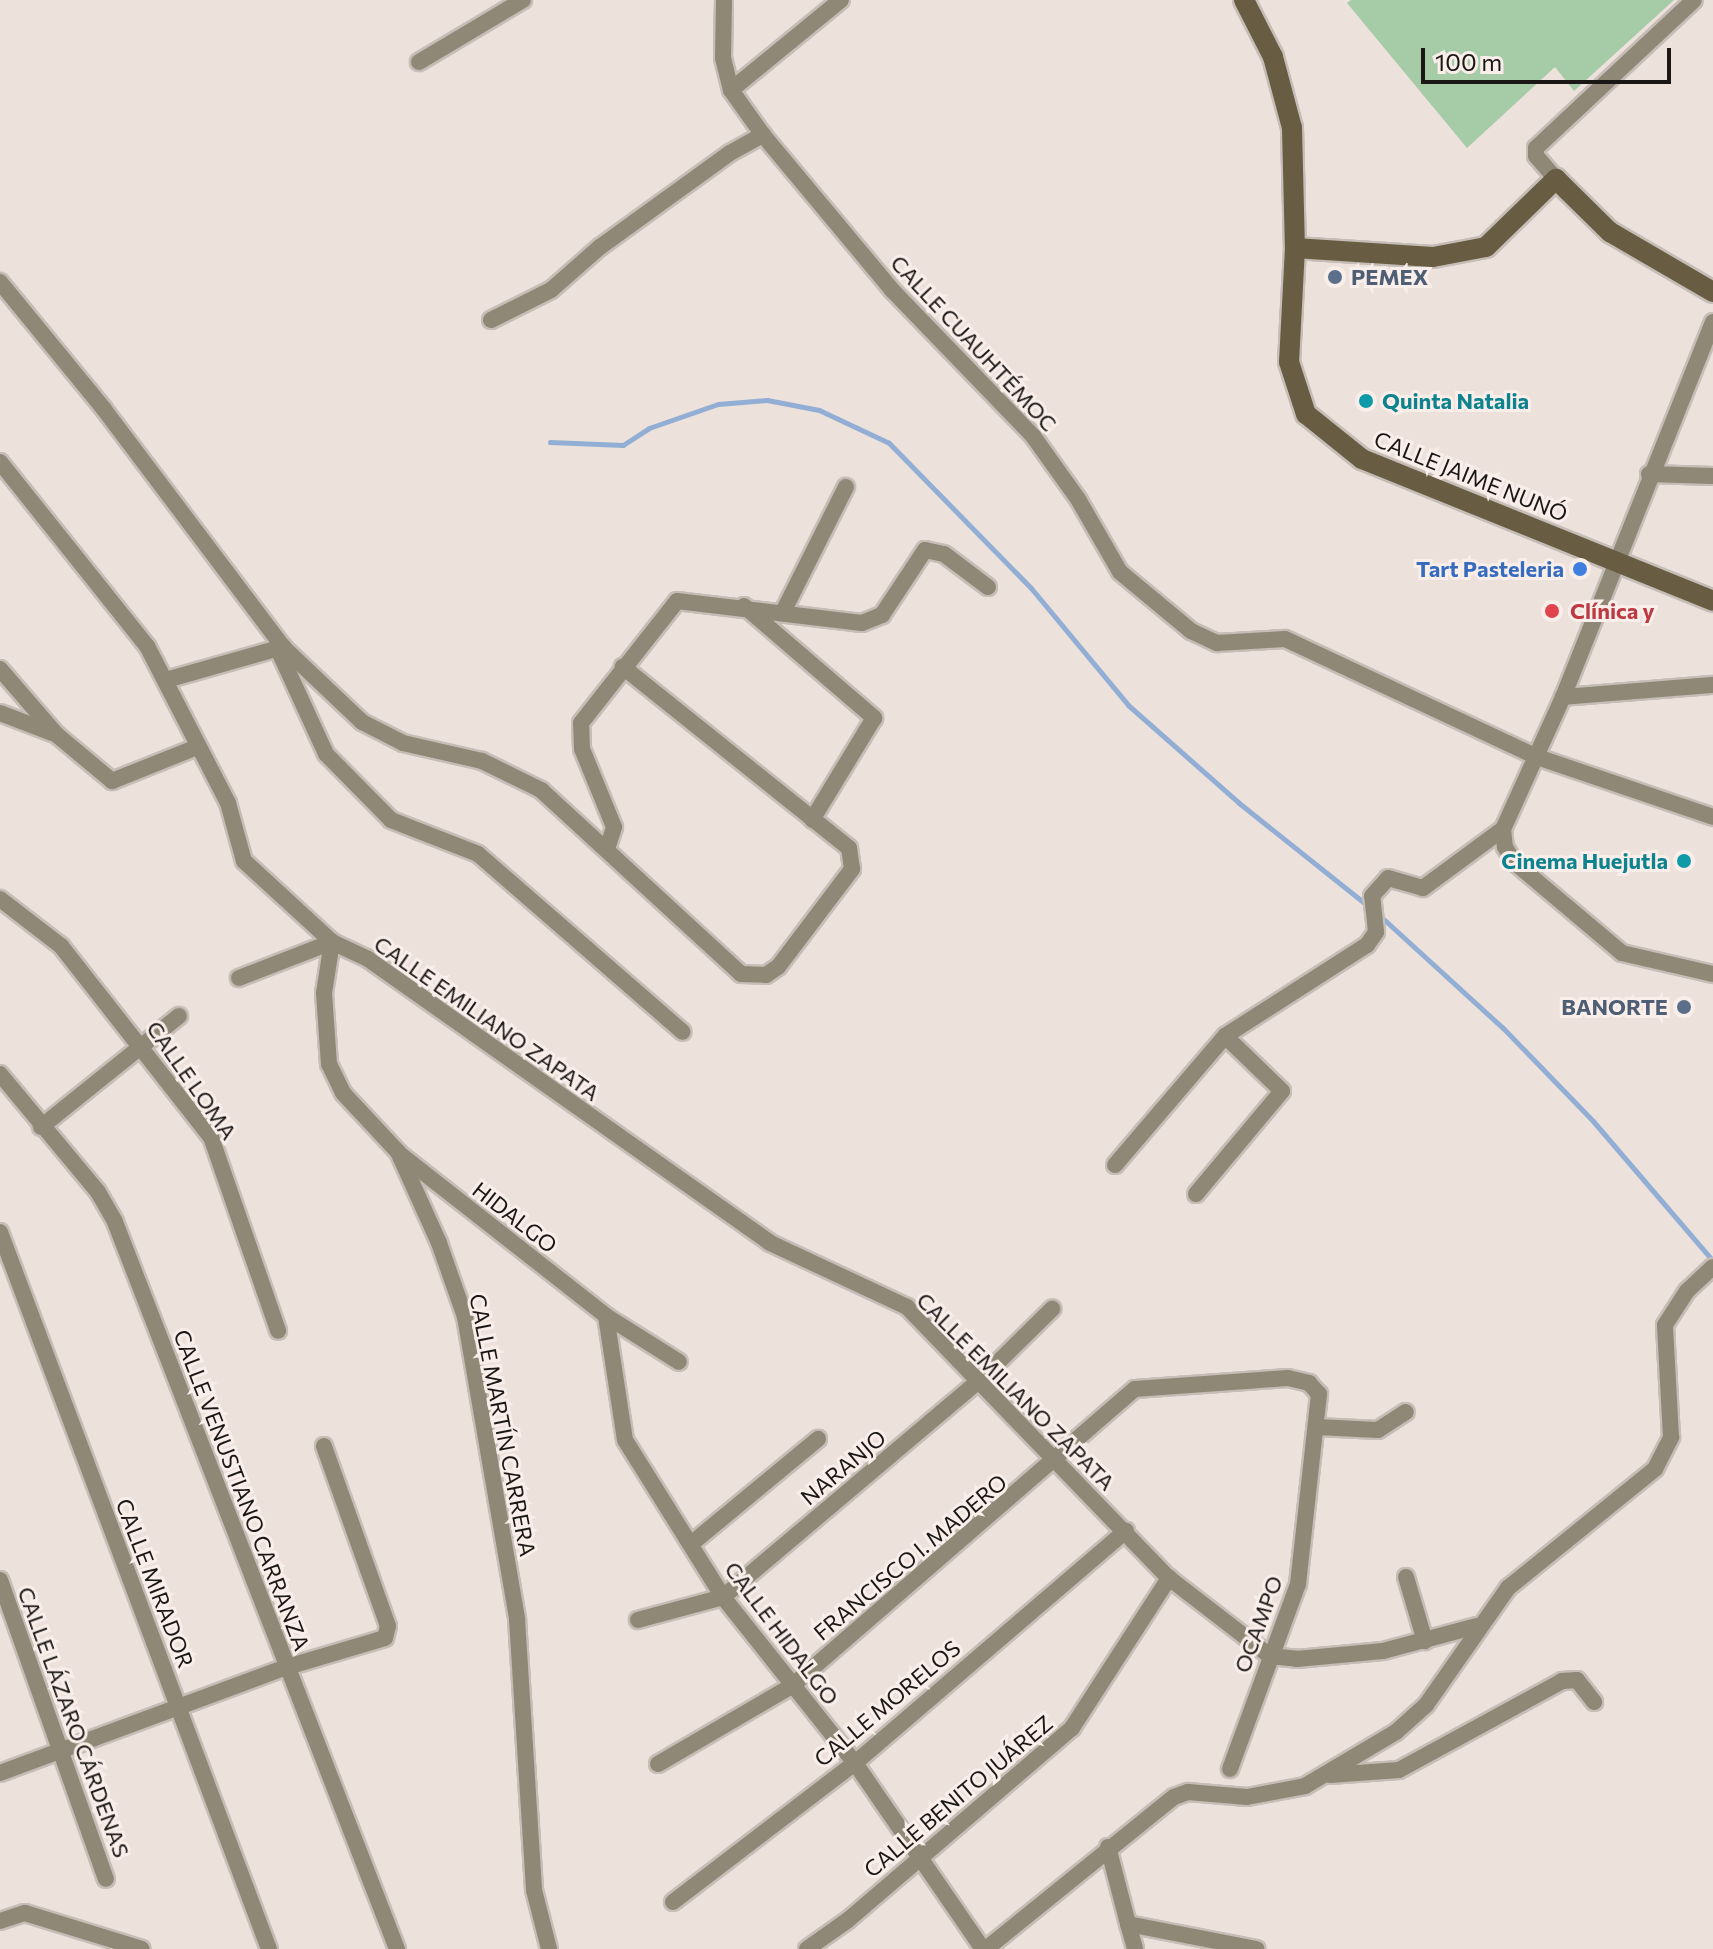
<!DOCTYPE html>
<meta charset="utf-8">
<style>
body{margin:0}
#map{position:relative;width:1713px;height:1949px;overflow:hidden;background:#ece1db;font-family:Commissioner,sans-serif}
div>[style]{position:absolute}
.green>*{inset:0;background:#a6cba7}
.stream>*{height:5px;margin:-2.5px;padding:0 2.5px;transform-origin:2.5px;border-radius:2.5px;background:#92aed4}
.roads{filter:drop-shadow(2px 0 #c6bdb7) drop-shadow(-2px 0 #c6bdb7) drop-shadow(0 2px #c6bdb7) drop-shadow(0 -2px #c6bdb7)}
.minor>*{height:16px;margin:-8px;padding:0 8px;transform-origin:8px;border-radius:8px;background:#908876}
.secondary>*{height:20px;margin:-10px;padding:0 10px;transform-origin:10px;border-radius:10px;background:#685d42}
.dots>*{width:22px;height:22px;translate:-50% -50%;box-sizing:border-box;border:4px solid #f9eee9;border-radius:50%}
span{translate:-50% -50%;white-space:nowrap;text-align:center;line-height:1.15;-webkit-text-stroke:6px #f9eee9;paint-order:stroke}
.service-label{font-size:22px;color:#4e5e75;font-weight:700}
.left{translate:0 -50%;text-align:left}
.right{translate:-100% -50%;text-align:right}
.street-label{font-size:22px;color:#1b1715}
.culture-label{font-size:22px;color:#0d838f;font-weight:700}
.shop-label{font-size:22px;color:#366cbe;font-weight:700}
.health-label{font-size:22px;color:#be3a42;font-weight:700}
.scale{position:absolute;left:1421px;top:48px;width:250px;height:36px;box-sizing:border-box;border:4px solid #1b1715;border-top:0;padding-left:10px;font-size:24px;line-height:28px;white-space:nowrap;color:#1b1715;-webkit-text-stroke:6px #f9eee9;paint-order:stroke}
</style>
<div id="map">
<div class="green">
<i style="clip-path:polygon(1351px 0,1674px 0,1574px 91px,1555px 67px,1467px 148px,1347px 3px)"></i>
</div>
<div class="stream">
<i style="left:550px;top:442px;width:73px;rotate:2.4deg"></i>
<i style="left:623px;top:445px;width:31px;rotate:-33deg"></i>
<i style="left:649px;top:428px;width:73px;rotate:-19.2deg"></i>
<i style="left:718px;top:404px;width:49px;rotate:-4.7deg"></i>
<i style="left:767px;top:400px;width:53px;rotate:10.9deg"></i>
<i style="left:819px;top:410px;width:77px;rotate:25.2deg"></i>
<i style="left:889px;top:443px;width:203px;rotate:45.6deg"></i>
<i style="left:1031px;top:588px;width:152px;rotate:50.3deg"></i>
<i style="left:1128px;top:705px;width:148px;rotate:41.4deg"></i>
<i style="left:1239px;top:803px;width:164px;rotate:38.6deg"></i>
<i style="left:1378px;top:914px;width:169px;rotate:42.4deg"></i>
<i style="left:1503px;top:1028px;width:129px;rotate:45.9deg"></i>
<i style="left:1593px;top:1121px;width:184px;rotate:49.4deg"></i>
</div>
<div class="roads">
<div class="minor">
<i style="left:724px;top:0;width:58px;rotate:91deg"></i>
<i style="left:723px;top:58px;width:33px;rotate:76deg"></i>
<i style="left:731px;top:90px;width:55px;rotate:54.6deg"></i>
<i style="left:763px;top:135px;width:202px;rotate:50.2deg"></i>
<i style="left:892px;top:290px;width:203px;rotate:46deg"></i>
<i style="left:1033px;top:436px;width:77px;rotate:54.5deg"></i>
<i style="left:1078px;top:499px;width:84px;rotate:60.1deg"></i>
<i style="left:1120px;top:572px;width:92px;rotate:39.7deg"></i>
<i style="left:1191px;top:631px;width:29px;rotate:25deg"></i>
<i style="left:1217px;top:643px;width:68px;rotate:-3.4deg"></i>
<i style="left:1285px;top:639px;width:278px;rotate:25.1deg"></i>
<i style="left:1537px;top:757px;width:186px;rotate:18.8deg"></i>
<i style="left:419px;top:62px;width:121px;rotate:-30.8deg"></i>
<i style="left:731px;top:90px;width:142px;rotate:-39.3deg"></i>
<i style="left:1556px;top:179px;width:30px;rotate:-131deg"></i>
<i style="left:1536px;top:156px;width:8px;rotate:-90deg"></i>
<i style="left:1536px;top:148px;width:216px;rotate:-43.1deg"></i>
<i style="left:0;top:282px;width:163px;rotate:50.7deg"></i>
<i style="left:103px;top:408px;width:299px;rotate:53deg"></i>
<i style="left:283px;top:647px;width:109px;rotate:43.5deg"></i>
<i style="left:362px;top:722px;width:46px;rotate:27.1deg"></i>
<i style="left:403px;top:743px;width:81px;rotate:12.8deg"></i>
<i style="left:482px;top:761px;width:66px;rotate:26.2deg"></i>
<i style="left:541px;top:790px;width:272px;rotate:42.6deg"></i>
<i style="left:741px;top:974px;width:25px;rotate:2deg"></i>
<i style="left:766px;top:975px;width:14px;rotate:-34deg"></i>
<i style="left:778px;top:967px;width:123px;rotate:-52.9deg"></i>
<i style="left:852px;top:869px;width:21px;rotate:-98deg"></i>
<i style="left:849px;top:848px;width:290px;rotate:-141.3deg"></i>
<i style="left:491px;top:320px;width:67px;rotate:-26.6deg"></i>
<i style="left:551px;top:290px;width:65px;rotate:-41.3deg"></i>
<i style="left:600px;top:247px;width:160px;rotate:-35.9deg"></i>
<i style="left:730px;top:153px;width:38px;rotate:-29deg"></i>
<i style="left:1713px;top:322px;width:404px;rotate:111.8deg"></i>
<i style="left:1563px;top:697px;width:145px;rotate:114.4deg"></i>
<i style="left:1503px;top:829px;width:18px;rotate:84deg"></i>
<i style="left:1505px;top:847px;width:17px;rotate:59deg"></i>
<i style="left:1514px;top:862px;width:141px;rotate:40.1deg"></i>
<i style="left:1622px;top:953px;width:93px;rotate:13deg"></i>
<i style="left:0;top:462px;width:236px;rotate:51.4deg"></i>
<i style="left:147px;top:646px;width:177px;rotate:62.7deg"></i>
<i style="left:228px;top:803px;width:60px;rotate:74.6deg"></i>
<i style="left:244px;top:861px;width:120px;rotate:42.6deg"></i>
<i style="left:332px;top:942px;width:40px;rotate:25deg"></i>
<i style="left:368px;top:959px;width:492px;rotate:35.2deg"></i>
<i style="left:770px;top:1243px;width:151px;rotate:25deg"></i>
<i style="left:907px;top:1307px;width:377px;rotate:46deg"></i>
<i style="left:1169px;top:1578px;width:128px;rotate:37.7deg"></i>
<i style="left:1270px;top:1656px;width:27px;rotate:6deg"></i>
<i style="left:1297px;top:1659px;width:86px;rotate:-5.3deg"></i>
<i style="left:1383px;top:1651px;width:97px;rotate:-14.9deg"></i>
<i style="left:1649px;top:474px;width:64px;rotate:1.8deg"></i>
<i style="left:744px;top:606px;width:172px;rotate:40.7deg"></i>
<i style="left:874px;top:718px;width:119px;rotate:121.3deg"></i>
<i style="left:783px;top:612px;width:140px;rotate:-63.3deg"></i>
<i style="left:0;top:669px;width:87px;rotate:49.2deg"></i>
<i style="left:57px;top:735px;width:72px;rotate:39.9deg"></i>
<i style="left:112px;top:781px;width:92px;rotate:-21.8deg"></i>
<i style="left:166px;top:680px;width:122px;rotate:-15.8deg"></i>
<i style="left:283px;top:647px;width:9px;rotate:103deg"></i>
<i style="left:281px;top:656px;width:108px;rotate:65.3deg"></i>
<i style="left:326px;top:754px;width:93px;rotate:45.4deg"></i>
<i style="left:391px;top:820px;width:93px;rotate:21.3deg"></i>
<i style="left:478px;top:854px;width:271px;rotate:41deg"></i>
<i style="left:1563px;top:697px;width:150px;rotate:-4.6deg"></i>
<i style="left:0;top:713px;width:56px;rotate:21deg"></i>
<i style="left:607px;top:849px;width:23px;rotate:-72deg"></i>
<i style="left:614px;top:827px;width:84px;rotate:-112.3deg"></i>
<i style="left:582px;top:749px;width:26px;rotate:-92deg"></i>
<i style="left:581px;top:723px;width:155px;rotate:-51.8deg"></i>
<i style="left:677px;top:601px;width:186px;rotate:6.8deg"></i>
<i style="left:862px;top:623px;width:22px;rotate:-22deg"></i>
<i style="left:882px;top:615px;width:78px;rotate:-56.5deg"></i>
<i style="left:925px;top:550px;width:19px;rotate:12deg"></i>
<i style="left:944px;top:554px;width:55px;rotate:36.9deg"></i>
<i style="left:0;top:899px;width:77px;rotate:37.6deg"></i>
<i style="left:61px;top:946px;width:243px;rotate:51.9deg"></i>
<i style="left:211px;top:1137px;width:205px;rotate:70.9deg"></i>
<i style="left:332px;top:942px;width:52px;rotate:98.9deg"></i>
<i style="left:324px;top:993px;width:71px;rotate:86deg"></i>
<i style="left:329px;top:1064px;width:32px;rotate:64deg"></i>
<i style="left:343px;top:1093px;width:81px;rotate:47deg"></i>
<i style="left:398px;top:1152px;width:100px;rotate:65.7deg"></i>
<i style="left:439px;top:1243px;width:78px;rotate:70.6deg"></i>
<i style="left:465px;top:1317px;width:306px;rotate:80.2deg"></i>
<i style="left:517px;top:1619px;width:272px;rotate:86.4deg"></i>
<i style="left:534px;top:1890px;width:61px;rotate:75.7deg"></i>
<i style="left:239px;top:978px;width:100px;rotate:-21.2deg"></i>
<i style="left:0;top:1074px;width:153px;rotate:50.3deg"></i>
<i style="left:98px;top:1192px;width:34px;rotate:60deg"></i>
<i style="left:115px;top:1222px;width:780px;rotate:68.8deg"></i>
<i style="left:41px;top:1127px;width:177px;rotate:-38.8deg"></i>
<i style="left:401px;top:1155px;width:261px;rotate:38.1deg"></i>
<i style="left:606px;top:1316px;width:86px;rotate:32.2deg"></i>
<i style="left:1115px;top:1165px;width:170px;rotate:-49.5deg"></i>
<i style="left:1225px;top:1036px;width:169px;rotate:-32.7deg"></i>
<i style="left:1367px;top:945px;width:16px;rotate:-55deg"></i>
<i style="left:1376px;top:932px;width:36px;rotate:-96deg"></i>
<i style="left:1372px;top:896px;width:24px;rotate:-48deg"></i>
<i style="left:1388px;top:878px;width:36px;rotate:16deg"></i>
<i style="left:1423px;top:888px;width:99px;rotate:-36.4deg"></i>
<i style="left:1196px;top:1194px;width:134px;rotate:-50.1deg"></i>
<i style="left:1282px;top:1091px;width:79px;rotate:-136deg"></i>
<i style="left:0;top:1232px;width:766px;rotate:69.44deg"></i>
<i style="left:606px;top:1316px;width:125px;rotate:81.3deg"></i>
<i style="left:625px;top:1440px;width:185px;rotate:58deg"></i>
<i style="left:723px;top:1597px;width:212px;rotate:51.5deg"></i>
<i style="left:855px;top:1763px;width:226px;rotate:55.5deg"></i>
<i style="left:1317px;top:1427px;width:61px;rotate:2.8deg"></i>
<i style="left:1378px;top:1430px;width:33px;rotate:-33deg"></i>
<i style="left:691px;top:1544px;width:165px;rotate:-39.6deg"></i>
<i style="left:1406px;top:1577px;width:67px;rotate:73.5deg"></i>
<i style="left:0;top:1580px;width:317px;rotate:70.5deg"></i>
<i style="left:638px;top:1620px;width:88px;rotate:-15.1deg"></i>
<i style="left:723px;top:1597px;width:335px;rotate:-40.2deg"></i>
<i style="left:979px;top:1381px;width:103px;rotate:-44.6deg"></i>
<i style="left:658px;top:1764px;width:156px;rotate:-30.3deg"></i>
<i style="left:793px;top:1685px;width:452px;rotate:-40.9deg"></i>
<i style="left:1135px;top:1389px;width:153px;rotate:-4.1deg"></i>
<i style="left:1288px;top:1378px;width:22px;rotate:13deg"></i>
<i style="left:1309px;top:1383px;width:15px;rotate:48deg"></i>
<i style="left:1319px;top:1394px;width:191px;rotate:96.3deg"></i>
<i style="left:1298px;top:1584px;width:197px;rotate:110.2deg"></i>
<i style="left:0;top:1773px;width:306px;rotate:-20.3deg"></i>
<i style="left:287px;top:1667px;width:102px;rotate:-16.5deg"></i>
<i style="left:385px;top:1638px;width:12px;rotate:-76deg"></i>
<i style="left:388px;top:1626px;width:191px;rotate:-109.6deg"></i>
<i style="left:1330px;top:1775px;width:69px;rotate:-4.1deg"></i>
<i style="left:1399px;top:1770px;width:186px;rotate:-28.6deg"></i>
<i style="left:1562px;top:1681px;width:15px;rotate:-4deg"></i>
<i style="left:1577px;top:1680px;width:28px;rotate:52deg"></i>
<i style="left:1108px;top:1847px;width:80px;rotate:75.4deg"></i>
<i style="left:1128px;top:1924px;width:131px;rotate:11deg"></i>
<i style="left:673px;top:1902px;width:229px;rotate:-37.4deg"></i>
<i style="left:855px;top:1763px;width:357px;rotate:-40.6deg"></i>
<i style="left:0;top:1921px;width:26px;rotate:-18deg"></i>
<i style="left:25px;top:1913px;width:122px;rotate:17.1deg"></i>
<i style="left:1128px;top:1924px;width:26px;rotate:74deg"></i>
<i style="left:807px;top:1949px;width:50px;rotate:-35.3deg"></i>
<i style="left:848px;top:1920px;width:295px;rotate:-40.6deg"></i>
<i style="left:1072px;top:1728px;width:179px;rotate:-57.1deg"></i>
<i style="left:986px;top:1949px;width:242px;rotate:-39deg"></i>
<i style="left:1174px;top:1797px;width:15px;rotate:-20deg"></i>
<i style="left:1188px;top:1792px;width:59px;rotate:4.8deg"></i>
<i style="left:1247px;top:1797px;width:59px;rotate:-10.7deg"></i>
<i style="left:1305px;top:1786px;width:106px;rotate:-30.7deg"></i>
<i style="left:1396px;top:1732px;width:40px;rotate:-42deg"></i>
<i style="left:1426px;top:1705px;width:143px;rotate:-55deg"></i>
<i style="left:1508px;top:1588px;width:189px;rotate:-39deg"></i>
<i style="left:1655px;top:1469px;width:36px;rotate:-63deg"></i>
<i style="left:1671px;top:1437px;width:112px;rotate:-93.1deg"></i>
<i style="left:1665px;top:1325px;width:40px;rotate:-57.1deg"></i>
<i style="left:1687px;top:1291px;width:35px;rotate:-43deg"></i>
</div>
<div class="secondary">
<i style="left:1244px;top:0;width:64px;rotate:63deg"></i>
<i style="left:1273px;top:57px;width:73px;rotate:75deg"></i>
<i style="left:1292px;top:128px;width:120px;rotate:88.6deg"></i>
<i style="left:1295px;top:248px;width:114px;rotate:93deg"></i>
<i style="left:1289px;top:362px;width:55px;rotate:71.9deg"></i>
<i style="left:1306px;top:414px;width:72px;rotate:38.8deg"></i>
<i style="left:1362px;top:459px;width:379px;rotate:22deg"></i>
<i style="left:1295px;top:248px;width:138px;rotate:3.7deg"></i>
<i style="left:1433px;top:257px;width:54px;rotate:-10.7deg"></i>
<i style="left:1486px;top:247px;width:98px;rotate:-44.2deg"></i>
<i style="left:1556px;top:179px;width:76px;rotate:44.5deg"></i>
<i style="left:1610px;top:232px;width:119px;rotate:30.2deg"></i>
</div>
</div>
<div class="dots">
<i style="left:1335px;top:277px;background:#5c6f8a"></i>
<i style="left:1366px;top:401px;background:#0f9aa8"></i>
<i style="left:1580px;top:569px;background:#3f7fe0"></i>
<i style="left:1552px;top:611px;background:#e0444e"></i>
<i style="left:1684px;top:861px;background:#0f9aa8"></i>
<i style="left:1684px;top:1007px;background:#5c6f8a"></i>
</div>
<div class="service-label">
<span class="left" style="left:1351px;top:277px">PEMEX</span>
<span class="right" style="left:1668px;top:1007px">BANORTE</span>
</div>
<div class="street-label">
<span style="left:974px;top:343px;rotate:47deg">CALLE CUAUHTÉMOC</span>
<span style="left:1471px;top:476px;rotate:22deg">CALLE JAIME NUNÓ</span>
<span style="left:487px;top:1018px;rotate:35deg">CALLE EMILIANO ZAPATA</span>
<span style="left:192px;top:1080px;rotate:55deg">CALLE LOMA</span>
<span style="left:515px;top:1217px;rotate:38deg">HIDALGO</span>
<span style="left:1016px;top:1391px;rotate:45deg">CALLE EMILIANO ZAPATA</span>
<span style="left:503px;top:1425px;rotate:79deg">CALLE MARTÍN CARRERA</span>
<span style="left:843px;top:1467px;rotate:-40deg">NARANJO</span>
<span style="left:242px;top:1490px;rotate:69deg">CALLE VENUSTIANO CARRANZA</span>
<span style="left:910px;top:1557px;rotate:-40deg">FRANCISCO I. MADERO</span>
<span style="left:155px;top:1583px;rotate:69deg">CALLE MIRADOR</span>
<span style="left:1258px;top:1624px;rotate:-70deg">OCAMPO</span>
<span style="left:782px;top:1633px;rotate:53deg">CALLE HIDALGO</span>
<span style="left:887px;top:1703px;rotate:-40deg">CALLE MORELOS</span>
<span style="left:74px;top:1722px;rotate:70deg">CALLE LÁZARO CÁRDENAS</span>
<span style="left:958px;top:1796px;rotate:-40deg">CALLE BENITO JUÁREZ</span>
</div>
<div class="culture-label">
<span class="left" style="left:1382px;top:401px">Quinta Natalia</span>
<span class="right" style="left:1668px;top:861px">Cinema Huejutla</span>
</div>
<div class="shop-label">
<span class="right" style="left:1564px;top:569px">Tart Pasteleria</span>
</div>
<div class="health-label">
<span class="left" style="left:1570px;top:611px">Clínica y</span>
</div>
<div class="scale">100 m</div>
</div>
